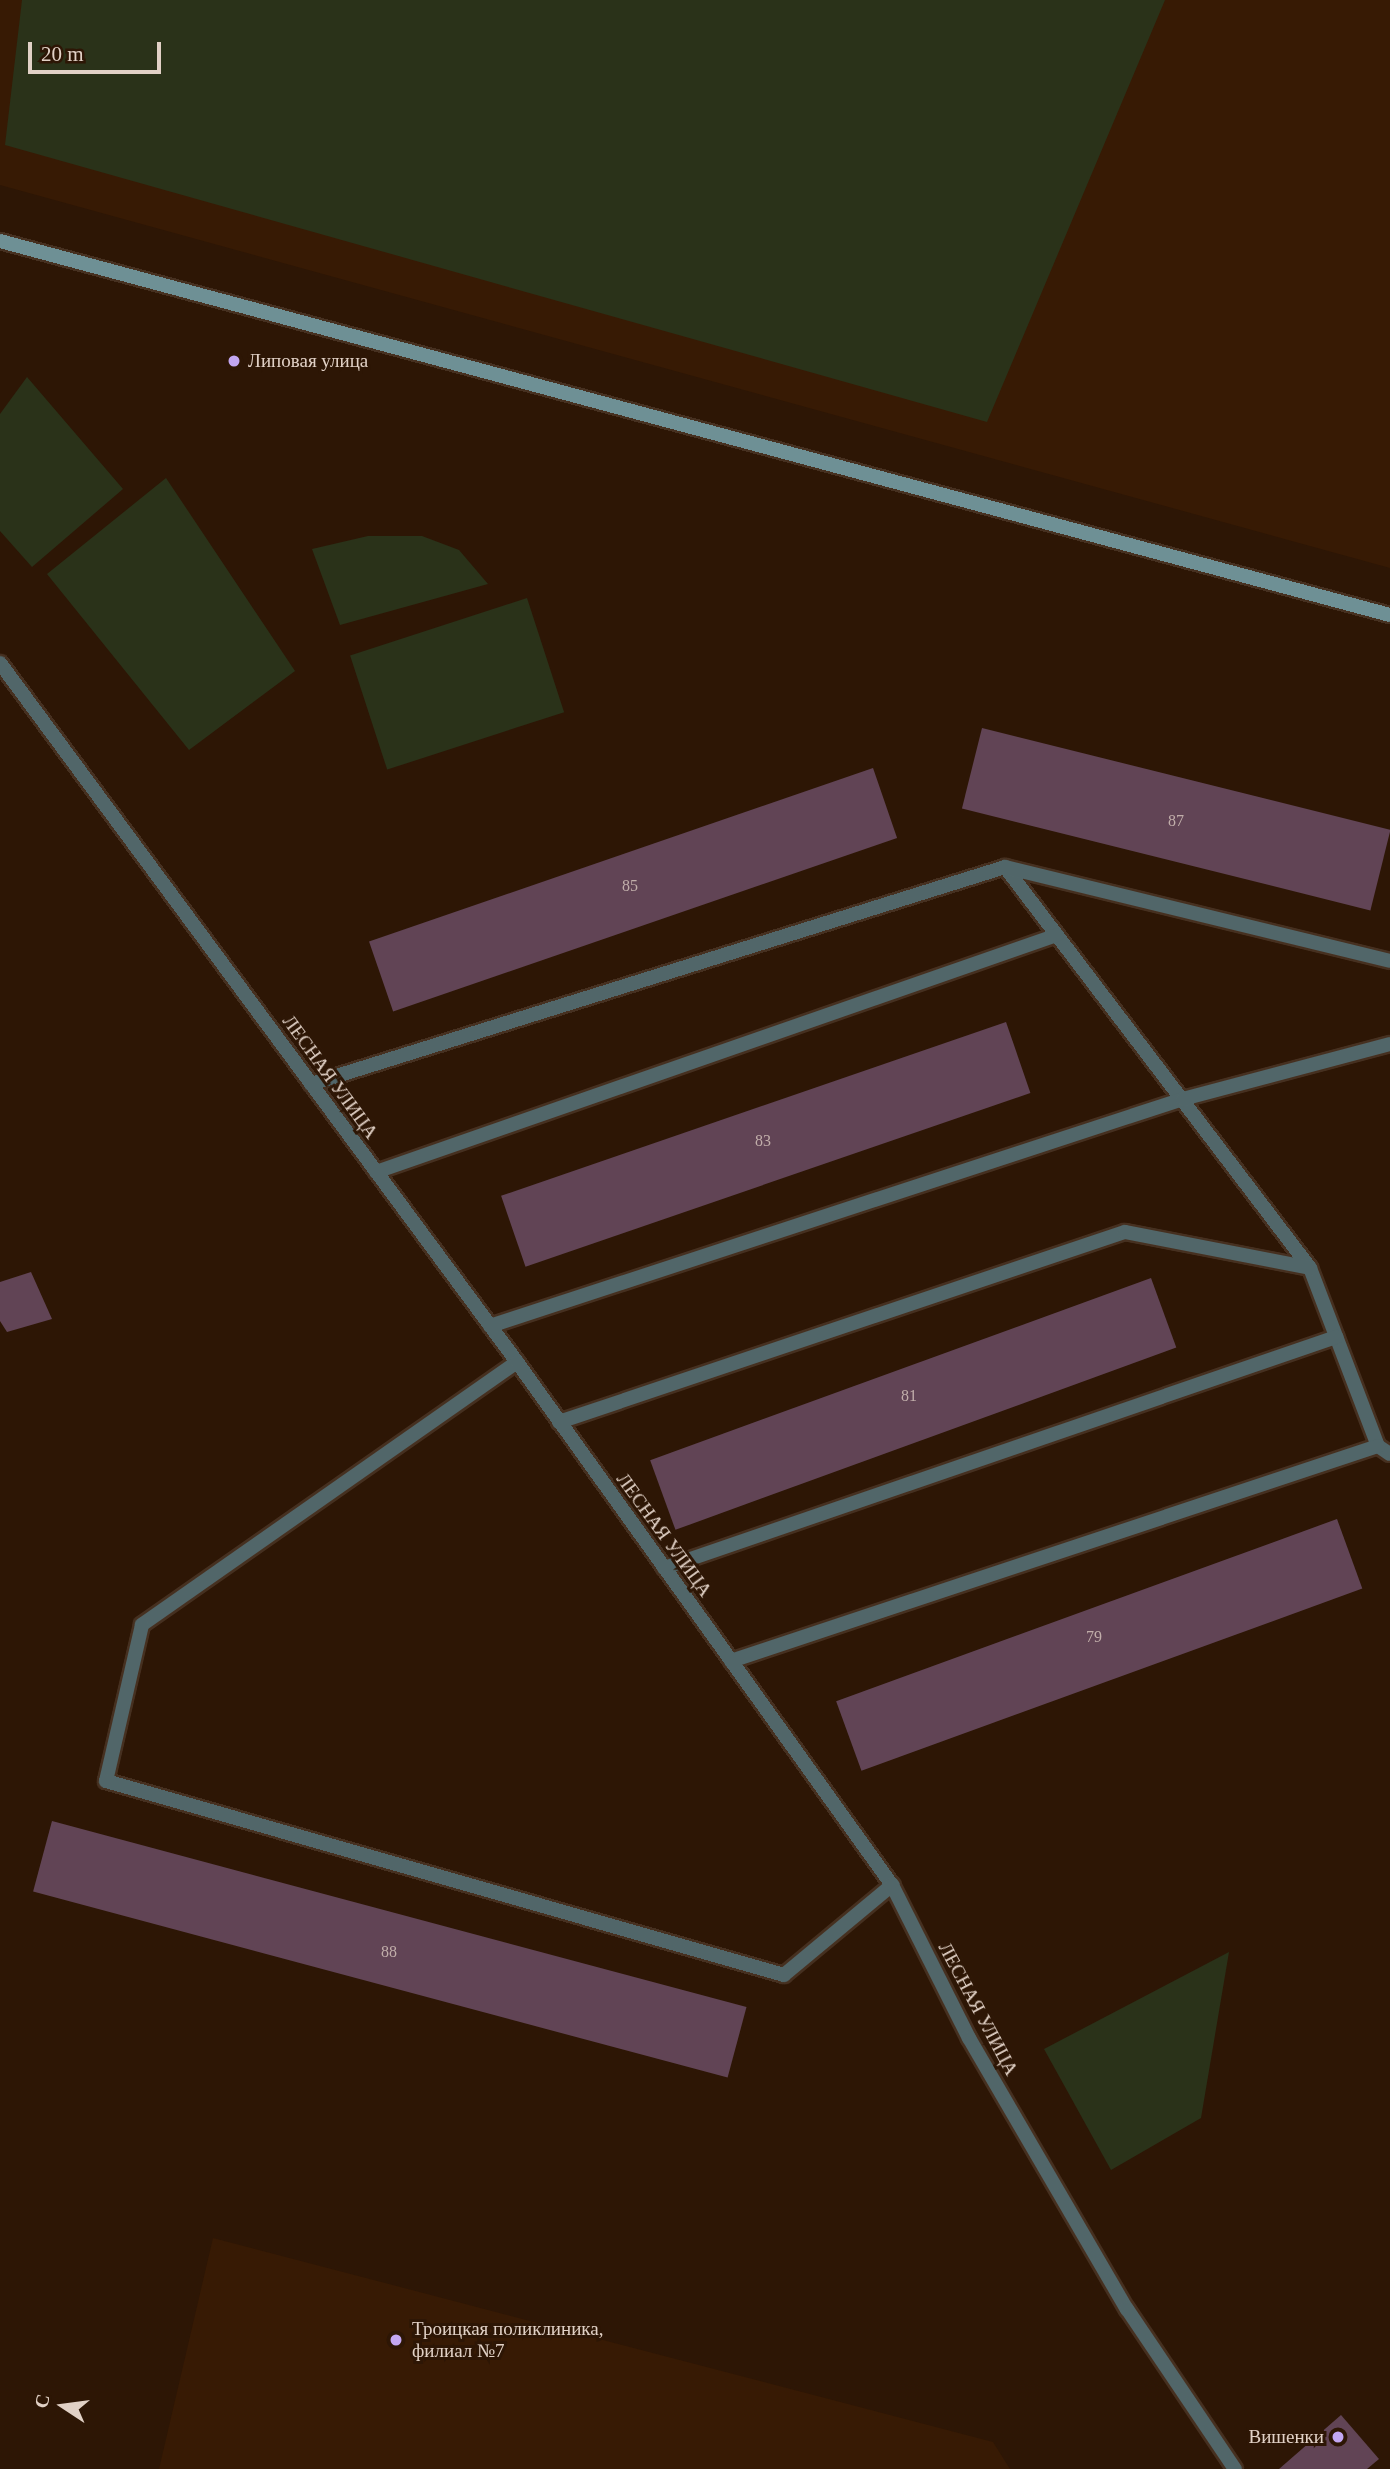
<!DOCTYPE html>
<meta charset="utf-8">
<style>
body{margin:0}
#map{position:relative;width:1390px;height:2469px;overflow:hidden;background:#2d1605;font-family:"Times New Roman",serif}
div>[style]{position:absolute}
.built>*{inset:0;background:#371a04}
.green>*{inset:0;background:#2a3219;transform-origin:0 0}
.building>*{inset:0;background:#614455;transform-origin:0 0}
.roads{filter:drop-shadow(2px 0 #463020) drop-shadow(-2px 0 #463020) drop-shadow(0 2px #463020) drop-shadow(0 -2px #463020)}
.lane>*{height:14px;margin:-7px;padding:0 7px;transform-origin:7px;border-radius:7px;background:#516669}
.street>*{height:14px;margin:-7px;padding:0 7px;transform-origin:7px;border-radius:7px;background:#516669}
.secondary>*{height:14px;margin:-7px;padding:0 7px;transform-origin:7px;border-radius:7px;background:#6e9095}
.dots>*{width:19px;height:19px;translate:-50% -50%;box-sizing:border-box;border:4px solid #2d1605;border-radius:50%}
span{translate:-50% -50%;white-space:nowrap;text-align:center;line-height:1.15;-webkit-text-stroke:6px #2d1605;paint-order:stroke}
.number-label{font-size:16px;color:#c1aeaa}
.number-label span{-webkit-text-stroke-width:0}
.poi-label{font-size:19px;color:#e1d1c6}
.left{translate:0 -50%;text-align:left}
.right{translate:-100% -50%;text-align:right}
.street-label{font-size:19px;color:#e1d1c6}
.north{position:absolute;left:28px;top:2371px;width:70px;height:70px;-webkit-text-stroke:5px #2d1605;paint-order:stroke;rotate:283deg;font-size:19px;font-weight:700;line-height:28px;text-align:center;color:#e1d1c6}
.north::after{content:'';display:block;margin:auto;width:24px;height:32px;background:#e1d1c6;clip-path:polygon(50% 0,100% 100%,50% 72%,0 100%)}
.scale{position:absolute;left:28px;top:42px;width:133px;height:32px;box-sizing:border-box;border:4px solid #e1d1c6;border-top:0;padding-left:9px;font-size:21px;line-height:24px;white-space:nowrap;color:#e1d1c6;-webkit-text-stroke:5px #2d1605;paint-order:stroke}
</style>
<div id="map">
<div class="built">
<i style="clip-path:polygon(0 0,1390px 0,1390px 568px,0 185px)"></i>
<i style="clip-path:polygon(213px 2238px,993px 2442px,1010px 2469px,159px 2469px)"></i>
</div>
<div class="green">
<i style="clip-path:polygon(22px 0,1165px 0,987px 422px,5px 145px)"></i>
<i style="clip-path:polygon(27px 377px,123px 489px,32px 567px,0 531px,0 414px)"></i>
<i style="clip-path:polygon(166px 478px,295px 671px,189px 750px,47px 574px)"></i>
<i style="clip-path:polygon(368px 536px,422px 536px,459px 550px,488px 584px,340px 625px,312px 549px)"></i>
<i style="left:527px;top:598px;width:120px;height:186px;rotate:72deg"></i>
<i style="clip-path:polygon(1229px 1952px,1201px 2118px,1111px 2170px,1044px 2049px)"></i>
</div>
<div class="building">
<i style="left:982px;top:728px;width:421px;height:83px;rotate:14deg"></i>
<i style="left:873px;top:768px;width:74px;height:533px;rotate:71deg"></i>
<i style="left:1006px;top:1022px;width:75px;height:534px;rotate:71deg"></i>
<i style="clip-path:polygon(31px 1272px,52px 1319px,7px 1332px,0 1321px,0 1282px)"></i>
<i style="left:1151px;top:1278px;width:74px;height:533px;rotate:70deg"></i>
<i style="left:1337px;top:1519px;width:74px;height:533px;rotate:70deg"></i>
<i style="left:52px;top:1821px;width:719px;height:73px;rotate:15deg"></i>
<i style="clip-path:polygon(1341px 2415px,1379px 2459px,1367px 2469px,1279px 2469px)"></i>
</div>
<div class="roads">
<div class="lane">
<i style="left:1005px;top:867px;width:504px;rotate:52.74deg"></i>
<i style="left:1310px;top:1268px;width:191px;rotate:69.1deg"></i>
<i style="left:1378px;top:1446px;width:14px;rotate:34deg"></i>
<i style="left:311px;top:1084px;width:727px;rotate:-17.36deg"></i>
<i style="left:1005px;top:867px;width:396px;rotate:13.7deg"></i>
<i style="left:376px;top:1172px;width:721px;rotate:-19.19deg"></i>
<i style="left:490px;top:1326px;width:729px;rotate:-18.14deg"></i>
<i style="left:1183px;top:1099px;width:214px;rotate:-14.9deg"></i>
<i style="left:517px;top:1362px;width:458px;rotate:145deg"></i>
<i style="left:142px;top:1625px;width:160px;rotate:103deg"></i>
<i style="left:106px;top:1781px;width:705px;rotate:15.97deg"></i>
<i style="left:784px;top:1975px;width:141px;rotate:-39.8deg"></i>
<i style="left:559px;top:1422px;width:597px;rotate:-18.56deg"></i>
<i style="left:1125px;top:1232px;width:188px;rotate:11deg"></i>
<i style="left:664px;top:1568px;width:711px;rotate:-18.97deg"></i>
<i style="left:731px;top:1661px;width:682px;rotate:-18.38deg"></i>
</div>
<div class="street">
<i style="left:0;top:663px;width:869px;rotate:53.51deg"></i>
<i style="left:517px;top:1362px;width:644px;rotate:54.36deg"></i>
<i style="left:892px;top:1885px;width:171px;rotate:63.3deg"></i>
<i style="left:969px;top:2038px;width:314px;rotate:59.8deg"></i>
<i style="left:1127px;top:2309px;width:193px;rotate:56deg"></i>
</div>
<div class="secondary">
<i style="left:0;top:241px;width:1439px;rotate:15.06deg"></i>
</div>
</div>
<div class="dots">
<i style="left:234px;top:361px;background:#c3a7f2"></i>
<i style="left:396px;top:2340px;background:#c3a7f2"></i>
<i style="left:1338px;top:2437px;background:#c3a7f2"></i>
</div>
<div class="number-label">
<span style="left:1176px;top:821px">87</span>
<span style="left:630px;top:886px">85</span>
<span style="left:763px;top:1141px">83</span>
<span style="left:909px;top:1396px">81</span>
<span style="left:1094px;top:1637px">79</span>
<span style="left:389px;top:1952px">88</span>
</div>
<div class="poi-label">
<span class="left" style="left:248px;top:361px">Липовая улица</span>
<span class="left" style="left:412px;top:2340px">Троицкая поликлиника,<br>филиал №7</span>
<span class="right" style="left:1324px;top:2437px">Вишенки</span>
</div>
<div class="street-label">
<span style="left:330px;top:1077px;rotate:54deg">ЛЕСНАЯ УЛИЦА</span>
<span style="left:664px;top:1535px;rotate:54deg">ЛЕСНАЯ УЛИЦА</span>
<span style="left:978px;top:2009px;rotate:62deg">ЛЕСНАЯ УЛИЦА</span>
</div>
<div class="north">С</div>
<div class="scale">20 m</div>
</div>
